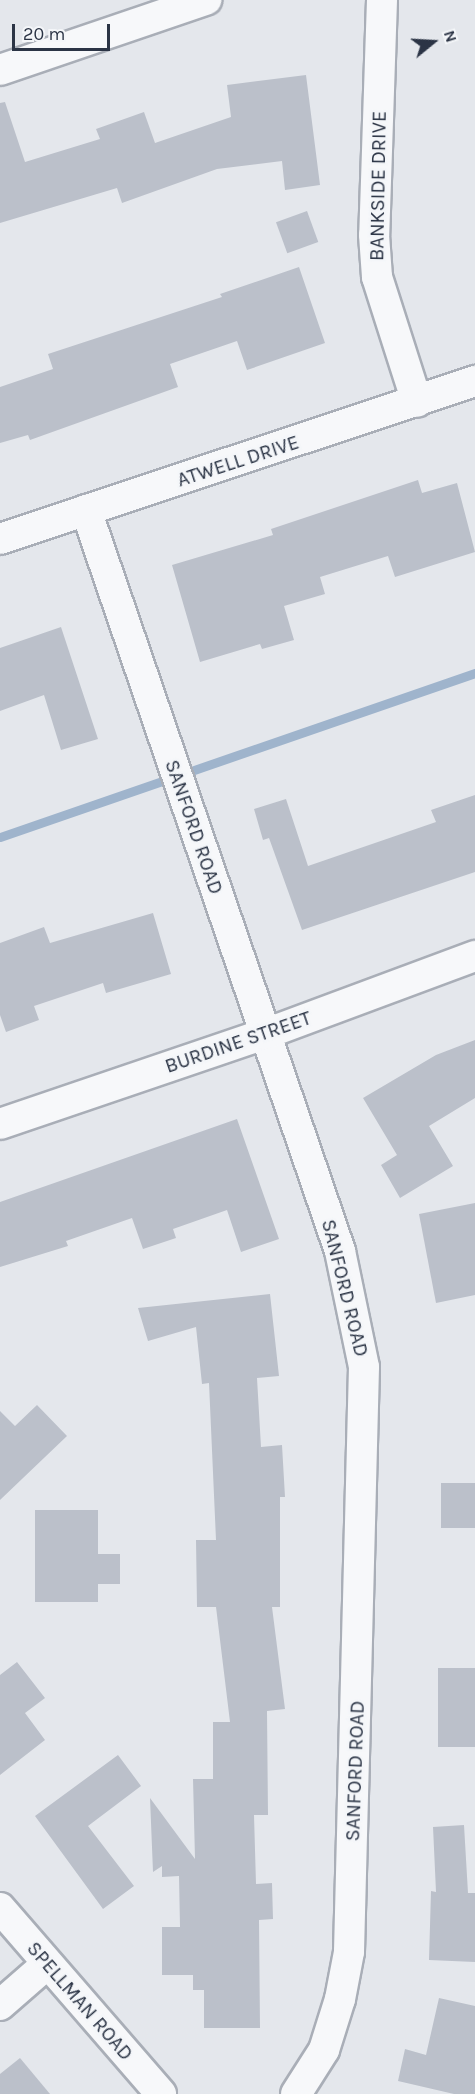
<!DOCTYPE html>
<style>
body{margin:0}
#map{position:relative;width:475px;height:2094px;overflow:hidden;background:#e4e7ec;font-family:Karla,sans-serif}
div>[style]{position:absolute}
.stream>*{height:9px;margin:-4.5px;padding:0 4.5px;transform-origin:4.5px;border-radius:4.5px;background:#9fb4cc}
.building>*{inset:0;background:#bbc0ca;transform-origin:0 0}
.roads{filter:drop-shadow(2px 0 #a9aeb7) drop-shadow(-2px 0 #a9aeb7) drop-shadow(0 2px #a9aeb7) drop-shadow(0 -2px #a9aeb7)}
.minor>*{height:30px;margin:-15px;padding:0 15px;transform-origin:15px;border-radius:15px;background:#f7f8fa}
span{translate:-50% -50%;white-space:nowrap;text-align:center;line-height:1.15;-webkit-text-stroke:5px #f4f6f9;paint-order:stroke}
.street-label{font-size:20px;color:#2b3445}
.north{position:absolute;left:403px;top:12px;width:60px;height:60px;-webkit-text-stroke:4px #f4f6f9;paint-order:stroke;rotate:72deg;font-size:16px;font-weight:700;line-height:24px;text-align:center;color:#2b3445}
.north::after{content:'';display:block;margin:auto;width:21px;height:27px;background:#2b3445;clip-path:polygon(50% 0,100% 100%,50% 72%,0 100%)}
.scale{position:absolute;left:12px;top:24px;width:98px;height:27px;box-sizing:border-box;border:3px solid #2b3445;border-top:0;padding-left:8px;font-size:18px;line-height:21px;white-space:nowrap;color:#2b3445;-webkit-text-stroke:4px #f4f6f9;paint-order:stroke}
</style>
<div id="map">
<div class="stream">
<i style="left:0;top:837px;width:503px;rotate:-19.05deg"></i>
</div>
<div class="building">
<i style="clip-path:polygon(306px 75px,320px 185px,285px 190px,282px 161px,217px 169px,122px 203px,117px 188px,0 223px,0 103px,5px 102px,25px 162px,100px 139px,96px 129px,144px 112px,155px 143px,231px 117px,227px 85px)"></i>
<i style="left:307px;top:211px;width:33px;height:33px;rotate:70deg"></i>
<i style="clip-path:polygon(299px 267px,325px 343px,247px 370px,237px 341px,170px 364px,178px 387px,30px 440px,28px 435px,0 443px,0 387px,53px 369px,48px 354px,222px 297px,220px 294px)"></i>
<i style="clip-path:polygon(418px 480px,422px 493px,457px 483px,475px 552px,395px 577px,388px 556px,320px 577px,325px 594px,284px 606px,294px 640px,262px 649px,260px 644px,200px 662px,172px 565px,273px 535px,271px 529px)"></i>
<i style="clip-path:polygon(61px 627px,98px 739px,61px 750px,44px 695px,0 711px,0 648px)"></i>
<i style="clip-path:polygon(475px 795px,475px 872px,302px 930px,269px 838px,263px 840px,254px 809px,286px 799px,308px 866px,436px 822px,431px 810px)"></i>
<i style="clip-path:polygon(153px 913px,171px 974px,106px 993px,103px 983px,34px 1006px,39px 1020px,6px 1032px,0 1015px,0 943px,44px 927px,50px 943px)"></i>
<i style="clip-path:polygon(475px 1040px,475px 1098px,429px 1126px,453px 1166px,400px 1198px,381px 1165px,397px 1155px,363px 1098px,436px 1055px)"></i>
<i style="clip-path:polygon(237px 1119px,279px 1239px,241px 1252px,227px 1210px,173px 1229px,176px 1238px,143px 1249px,132px 1218px,66px 1241px,68px 1246px,0 1267px,0 1202px)"></i>
<i style="clip-path:polygon(475px 1203px,475px 1295px,436px 1303px,419px 1214px)"></i>
<i style="clip-path:polygon(270px 1294px,279px 1376px,257px 1378px,261px 1447px,282px 1445px,285px 1497px,280px 1497px,280px 1607px,272px 1607px,285px 1709px,267px 1711px,268px 1815px,254px 1815px,256px 1884px,272px 1883px,273px 1919px,259px 1920px,260px 2028px,204px 2028px,204px 1990px,193px 1990px,193px 1975px,162px 1975px,162px 1927px,180px 1927px,179px 1876px,162px 1877px,162px 1866px,153px 1872px,150px 1798px,195px 1859px,193px 1779px,213px 1779px,213px 1722px,230px 1722px,216px 1607px,197px 1607px,196px 1540px,216px 1540px,209px 1383px,202px 1384px,196px 1327px,148px 1341px,138px 1308px)"></i>
<i style="clip-path:polygon(37px 1405px,67px 1436px,0 1500px,0 1411px,15px 1426px)"></i>
<i style="left:441px;top:1483px;width:34px;height:45px"></i>
<i style="clip-path:polygon(35px 1510px,98px 1510px,98px 1554px,120px 1554px,120px 1584px,98px 1584px,98px 1602px,35px 1602px)"></i>
<i style="clip-path:polygon(17px 1662px,45px 1698px,25px 1713px,45px 1740px,0 1775px,0 1675px)"></i>
<i style="left:438px;top:1668px;width:37px;height:79px"></i>
<i style="clip-path:polygon(118px 1755px,141px 1786px,88px 1826px,134px 1886px,103px 1909px,35px 1816px)"></i>
<i style="clip-path:polygon(464px 1825px,468px 1893px,475px 1893px,475px 1962px,429px 1960px,431px 1891px,436px 1892px,433px 1827px)"></i>
<i style="clip-path:polygon(439px 1998px,475px 2006px,475px 2094px,454px 2094px,398px 2081px,405px 2049px,426px 2055px)"></i>
<i style="clip-path:polygon(20px 2058px,50px 2094px,0 2094px,0 2074px)"></i>
</div>
<div class="roads">
<div class="minor">
<i style="left:382px;top:0;width:235px;rotate:91.9deg"></i>
<i style="left:374px;top:235px;width:42px;rotate:85.9deg"></i>
<i style="left:377px;top:277px;width:131px;rotate:72.3deg"></i>
<i style="left:0;top:70px;width:218px;rotate:-18.8deg"></i>
<i style="left:86px;top:510px;width:783px;rotate:71.08deg"></i>
<i style="left:340px;top:1251px;width:118px;rotate:78.3deg"></i>
<i style="left:364px;top:1367px;width:585px;rotate:91.47deg"></i>
<i style="left:349px;top:1952px;width:48px;rotate:100.8deg"></i>
<i style="left:340px;top:1999px;width:53px;rotate:107.4deg"></i>
<i style="left:324px;top:2050px;width:52px;rotate:122.5deg"></i>
<i style="left:0;top:539px;width:501px;rotate:-18.4deg"></i>
<i style="left:0;top:1124px;width:280px;rotate:-18.8deg"></i>
<i style="left:265px;top:1034px;width:224px;rotate:-20.4deg"></i>
<i style="left:0;top:1908px;width:246px;rotate:49.1deg"></i>
<i style="left:0;top:2005px;width:62px;rotate:-41.1deg"></i>
</div>
</div>
<div class="street-label">
<span style="left:378px;top:186px;rotate:-89deg">BANKSIDE DRIVE</span>
<span style="left:238px;top:461px;rotate:-18deg">ATWELL DRIVE</span>
<span style="left:194px;top:827px;rotate:71deg">SANFORD ROAD</span>
<span style="left:238px;top:1042px;rotate:-19deg">BURDINE STREET</span>
<span style="left:345px;top:1288px;rotate:76deg">SANFORD ROAD</span>
<span style="left:355px;top:1771px;rotate:-88deg">SANFORD ROAD</span>
<span style="left:80px;top:2001px;rotate:49deg">SPELLMAN ROAD</span>
</div>
<div class="north">N</div>
<div class="scale">20 m</div>
</div>
